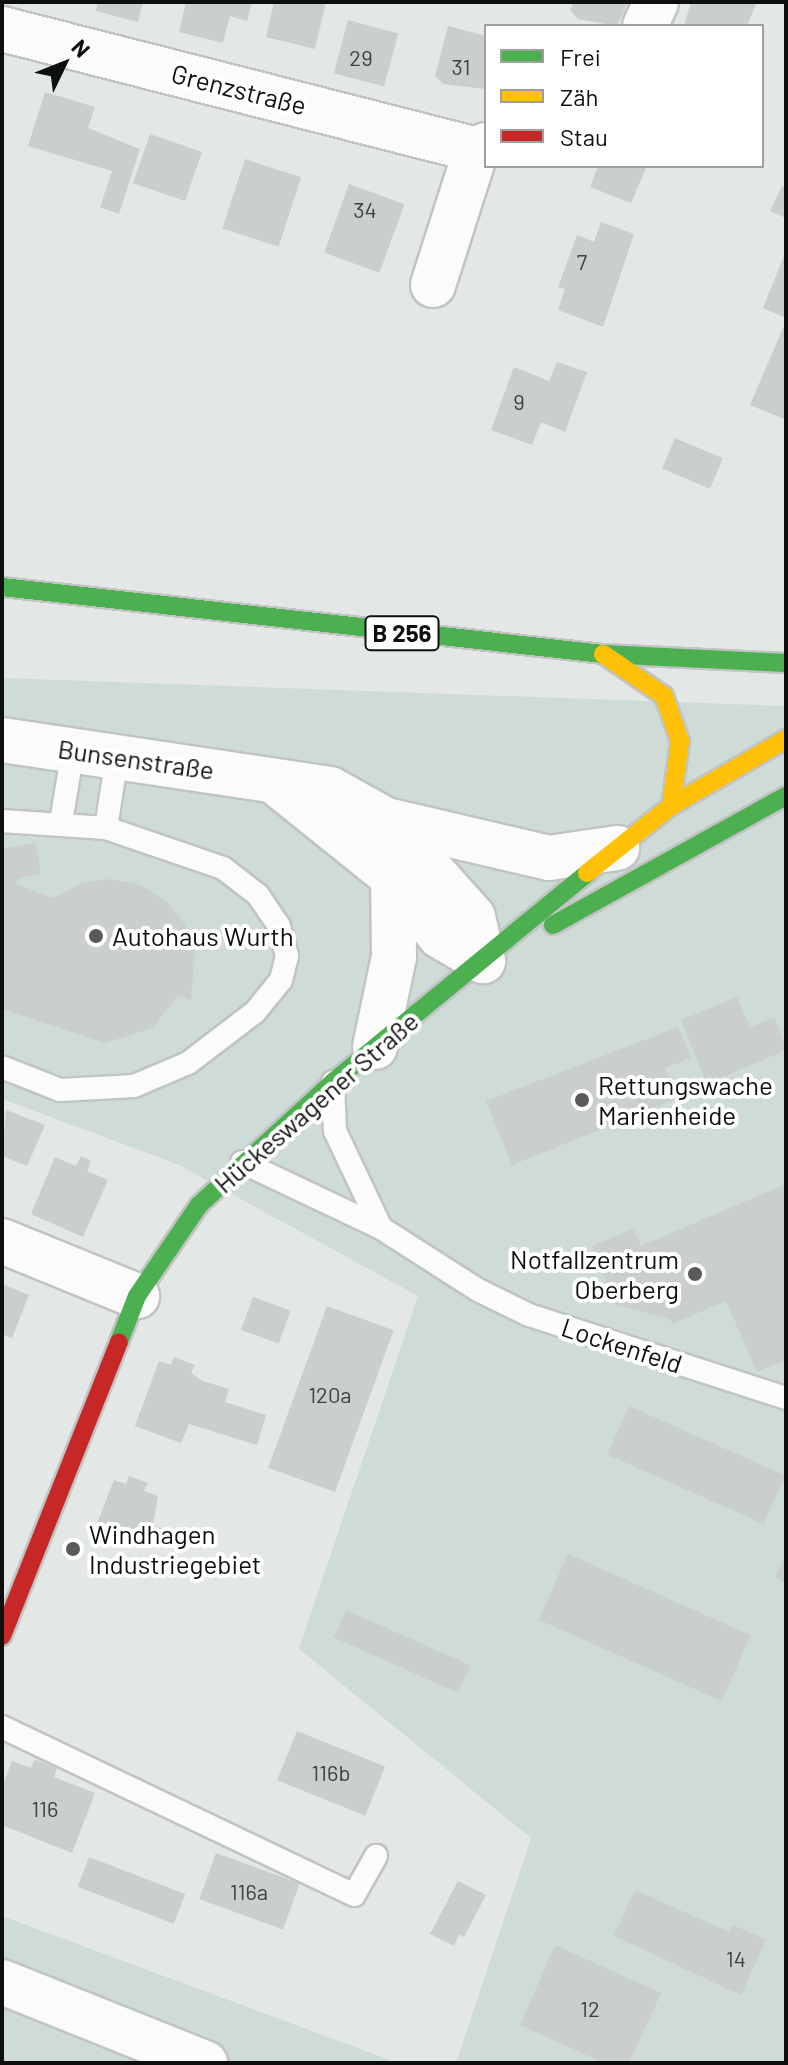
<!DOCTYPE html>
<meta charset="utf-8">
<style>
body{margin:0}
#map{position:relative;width:788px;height:2065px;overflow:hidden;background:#e3e7e5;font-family:Barlow,sans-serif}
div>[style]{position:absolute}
.built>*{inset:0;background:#cfdbd6}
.building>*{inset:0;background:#cacecc;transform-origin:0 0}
.roads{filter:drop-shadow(2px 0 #c1c4c3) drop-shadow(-2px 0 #c1c4c3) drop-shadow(0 2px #c1c4c3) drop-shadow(0 -2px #c1c4c3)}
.lane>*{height:22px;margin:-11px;padding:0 11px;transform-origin:11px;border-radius:11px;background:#fbfbfb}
.street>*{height:44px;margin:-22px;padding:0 22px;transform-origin:22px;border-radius:22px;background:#fbfbfb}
.fast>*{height:18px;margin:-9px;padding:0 9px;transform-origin:9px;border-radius:9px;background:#4caf50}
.slow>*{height:18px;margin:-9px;padding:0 9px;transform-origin:9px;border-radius:9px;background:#ffc107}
.jam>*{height:18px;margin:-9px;padding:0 9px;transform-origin:9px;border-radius:9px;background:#c62828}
.dots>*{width:22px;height:22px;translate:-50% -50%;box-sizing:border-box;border:4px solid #fff;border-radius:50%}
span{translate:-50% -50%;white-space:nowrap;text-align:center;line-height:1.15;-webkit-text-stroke:8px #fff;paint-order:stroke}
.number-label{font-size:22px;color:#3d403f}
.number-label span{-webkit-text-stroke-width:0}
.shield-label span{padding:2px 6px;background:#fff;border:2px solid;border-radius:6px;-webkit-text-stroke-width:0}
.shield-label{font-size:24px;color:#0d100f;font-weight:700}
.street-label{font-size:26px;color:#0d100f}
.poi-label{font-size:26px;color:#0d100f}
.left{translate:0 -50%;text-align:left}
.right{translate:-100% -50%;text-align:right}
.frame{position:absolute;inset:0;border:4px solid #0d100f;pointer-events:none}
.legend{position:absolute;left:484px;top:24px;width:280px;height:144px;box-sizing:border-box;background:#fff;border:2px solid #9e9f9f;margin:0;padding:10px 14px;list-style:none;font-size:24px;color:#0d100f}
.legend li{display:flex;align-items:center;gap:16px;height:40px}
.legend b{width:40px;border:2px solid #9e9f9f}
.north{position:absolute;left:24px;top:24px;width:80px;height:80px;-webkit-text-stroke:6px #fff;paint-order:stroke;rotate:47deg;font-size:22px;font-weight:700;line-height:32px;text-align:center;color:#0d100f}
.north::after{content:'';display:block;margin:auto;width:28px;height:36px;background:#0d100f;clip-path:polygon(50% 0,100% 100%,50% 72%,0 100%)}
</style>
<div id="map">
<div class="built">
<i style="clip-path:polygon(2px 678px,786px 706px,786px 2063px,456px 2063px,531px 1838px,299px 1649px,418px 1296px,177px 1164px,2px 1099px)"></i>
<i style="clip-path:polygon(2px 1916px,398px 2063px,2px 2063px)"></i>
</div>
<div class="building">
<i style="clip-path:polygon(98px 2px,143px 2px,138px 22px,96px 11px)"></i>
<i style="clip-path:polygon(186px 2px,252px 2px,247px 21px,230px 16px,223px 43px,179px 32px)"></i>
<i style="clip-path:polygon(274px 2px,326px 2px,315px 49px,266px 37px)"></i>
<i style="clip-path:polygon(574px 2px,628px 2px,617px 26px,578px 19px,570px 10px)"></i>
<i style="clip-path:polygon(691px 2px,757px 2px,747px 26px,684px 26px)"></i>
<i style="left:348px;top:20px;width:52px;height:55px;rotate:15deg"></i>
<i style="clip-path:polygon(448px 26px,486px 36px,485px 89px,443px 84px,435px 76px)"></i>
<i style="clip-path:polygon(45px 92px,95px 107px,88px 128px,140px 149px,119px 214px,100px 207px,112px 171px,28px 146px)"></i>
<i style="left:150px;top:134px;width:55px;height:52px;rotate:19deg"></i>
<i style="left:245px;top:159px;width:59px;height:73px;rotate:18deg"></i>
<i style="clip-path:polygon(598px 166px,647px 166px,631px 203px,590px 187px)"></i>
<i style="left:349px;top:184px;width:59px;height:73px;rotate:20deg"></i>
<i style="clip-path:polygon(782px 186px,786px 187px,786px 218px,770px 211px)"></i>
<i style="clip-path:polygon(601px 222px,634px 234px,603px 327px,558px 310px,565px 289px,558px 287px,577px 235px,594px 242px)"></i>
<i style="clip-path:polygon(786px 251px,786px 318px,763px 308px)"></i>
<i style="clip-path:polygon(783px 328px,786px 329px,786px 420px,750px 405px)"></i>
<i style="clip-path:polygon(557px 362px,587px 372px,565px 432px,541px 422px,532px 445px,491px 430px,514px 367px,549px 381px)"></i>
<i style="left:675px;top:438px;width:52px;height:33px;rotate:23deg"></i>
<i style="clip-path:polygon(36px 843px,41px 874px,19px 878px,16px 884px,53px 898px,82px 883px,111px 879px,140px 885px,165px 900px,184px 923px,195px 950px,191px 1000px,178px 995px,153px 1028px,105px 1043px,2px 1009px,2px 849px)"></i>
<i style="clip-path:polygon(737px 997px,750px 1027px,775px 1017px,786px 1050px,707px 1084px,681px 1020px)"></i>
<i style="clip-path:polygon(678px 1027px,691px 1058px,665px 1068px,678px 1098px,512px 1165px,486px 1101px)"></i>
<i style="clip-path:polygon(6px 1110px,45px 1125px,27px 1166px,2px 1156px)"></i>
<i style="clip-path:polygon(81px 1156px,91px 1161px,87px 1171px,108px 1180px,83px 1237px,31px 1214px,55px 1157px,76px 1166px)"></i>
<i style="clip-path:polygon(786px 1184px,786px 1360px,757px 1372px,726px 1301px,672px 1324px,670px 1319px,616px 1305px,592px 1246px,633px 1229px,641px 1246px)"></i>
<i style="clip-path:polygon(2px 1284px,29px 1295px,12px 1338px,2px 1334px)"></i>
<i style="left:253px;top:1297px;width:40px;height:35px;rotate:20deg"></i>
<i style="left:327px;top:1306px;width:71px;height:172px;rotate:20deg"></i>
<i style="clip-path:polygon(174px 1357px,195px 1365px,191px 1373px,203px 1381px,229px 1389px,225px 1402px,266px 1415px,257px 1445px,189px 1424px,181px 1443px,135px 1426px,159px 1361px,171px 1365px)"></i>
<i style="left:629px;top:1406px;width:171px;height:53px;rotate:24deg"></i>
<i style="clip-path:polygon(129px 1476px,148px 1483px,144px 1491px,158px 1496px,153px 1525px,163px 1529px,155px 1548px,96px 1526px,114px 1480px,126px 1484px)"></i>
<i style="clip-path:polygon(786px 1553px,786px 1583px,775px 1578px)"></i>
<i style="left:568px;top:1554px;width:200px;height:72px;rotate:24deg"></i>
<i style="left:346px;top:1610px;width:136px;height:30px;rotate:24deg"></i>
<i style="left:297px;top:1731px;width:95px;height:53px;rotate:22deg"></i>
<i style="clip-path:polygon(34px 1759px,57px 1768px,54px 1777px,95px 1793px,72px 1853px,2px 1825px,2px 1787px,12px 1761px,31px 1768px)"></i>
<i style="left:216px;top:1853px;width:89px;height:49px;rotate:20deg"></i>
<i style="left:89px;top:1857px;width:103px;height:32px;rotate:21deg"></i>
<i style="clip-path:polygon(458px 1881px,486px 1895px,464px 1937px,459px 1934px,454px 1946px,430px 1934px)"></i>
<i style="clip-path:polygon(635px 1890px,729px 1932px,733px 1925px,766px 1940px,741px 1995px,614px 1936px)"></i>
<i style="clip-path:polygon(555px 1945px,661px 1993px,629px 2063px,604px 2063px,520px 2025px)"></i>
</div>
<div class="roads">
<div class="lane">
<i style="left:2px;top:821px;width:104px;rotate:3.9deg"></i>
<i style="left:106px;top:828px;width:124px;rotate:18.9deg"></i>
<i style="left:223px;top:868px;width:44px;rotate:37.6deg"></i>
<i style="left:258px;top:895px;width:37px;rotate:56deg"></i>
<i style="left:279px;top:926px;width:31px;rotate:75deg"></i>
<i style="left:287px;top:956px;width:25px;rotate:104deg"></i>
<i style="left:281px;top:980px;width:41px;rotate:129.1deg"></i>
<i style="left:255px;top:1012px;width:84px;rotate:142.7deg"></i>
<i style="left:188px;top:1063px;width:59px;rotate:156.9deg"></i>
<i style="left:134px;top:1086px;width:74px;rotate:176.9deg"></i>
<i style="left:60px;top:1090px;width:62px;rotate:-158.4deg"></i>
<i style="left:61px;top:822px;width:73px;rotate:-80.5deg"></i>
<i style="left:106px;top:828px;width:72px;rotate:-81.2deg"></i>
<i style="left:333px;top:1082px;width:49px;rotate:87.7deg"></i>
<i style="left:335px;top:1131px;width:107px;rotate:64.6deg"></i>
<i style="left:242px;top:1162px;width:154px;rotate:25.4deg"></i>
<i style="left:381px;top:1228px;width:115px;rotate:32.6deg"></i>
<i style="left:478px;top:1290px;width:57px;rotate:26.1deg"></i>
<i style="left:529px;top:1315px;width:270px;rotate:17.9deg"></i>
<i style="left:2px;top:1727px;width:390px;rotate:25.5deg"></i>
<i style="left:354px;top:1895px;width:45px;rotate:-60.6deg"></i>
</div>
<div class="street">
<i style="left:645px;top:26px;width:26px;rotate:-65deg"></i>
<i style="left:2px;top:29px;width:489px;rotate:14.3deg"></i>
<i style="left:433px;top:285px;width:142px;rotate:-72.3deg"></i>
<i style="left:476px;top:150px;width:11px;rotate:-27deg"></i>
<i style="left:2px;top:740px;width:332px;rotate:8.5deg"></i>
<i style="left:330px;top:789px;width:64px;rotate:29deg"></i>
<i style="left:386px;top:820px;width:130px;rotate:48.1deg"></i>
<i style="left:473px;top:917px;width:45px;rotate:77.2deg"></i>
<i style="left:275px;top:782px;width:151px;rotate:38.8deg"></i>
<i style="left:393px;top:877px;width:75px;rotate:51.5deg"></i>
<i style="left:440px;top:936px;width:50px;rotate:30.2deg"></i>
<i style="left:386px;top:820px;width:167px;rotate:13.1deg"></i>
<i style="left:549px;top:858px;width:69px;rotate:-8.4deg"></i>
<i style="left:375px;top:1047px;width:92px;rotate:-78.1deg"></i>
<i style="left:394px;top:957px;width:80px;rotate:-90.7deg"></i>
<i style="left:2px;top:1241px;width:146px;rotate:22.2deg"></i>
<i style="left:2px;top:1982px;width:219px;rotate:21.8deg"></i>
</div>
<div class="fast">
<i style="left:2px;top:587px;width:605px;rotate:6.36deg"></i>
<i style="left:603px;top:654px;width:183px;rotate:2.8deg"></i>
<i style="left:553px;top:925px;width:266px;rotate:-29deg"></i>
<i style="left:119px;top:1342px;width:49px;rotate:-68.6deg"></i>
<i style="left:137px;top:1296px;width:110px;rotate:-55.7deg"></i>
<i style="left:199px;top:1205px;width:182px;rotate:-42.5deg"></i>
<i style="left:333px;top:1082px;width:329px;rotate:-39.4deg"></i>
</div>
<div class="slow">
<i style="left:603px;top:654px;width:74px;rotate:34.5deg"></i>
<i style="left:664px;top:696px;width:48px;rotate:70.4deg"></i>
<i style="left:680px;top:741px;width:66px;rotate:97.9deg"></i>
<i style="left:587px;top:873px;width:107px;rotate:-38.6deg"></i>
<i style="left:671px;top:806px;width:133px;rotate:-30.2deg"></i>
</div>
<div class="jam">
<i style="left:2px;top:1636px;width:316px;rotate:-68.3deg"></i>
</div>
</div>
<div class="dots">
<i style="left:96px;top:936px;background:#585b5a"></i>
<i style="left:582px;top:1100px;background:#585b5a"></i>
<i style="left:695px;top:1274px;background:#585b5a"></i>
<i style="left:73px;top:1549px;background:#585b5a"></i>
</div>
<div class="number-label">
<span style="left:361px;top:58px">29</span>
<span style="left:461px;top:67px">31</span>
<span style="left:365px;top:210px">34</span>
<span style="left:582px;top:262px">7</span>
<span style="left:519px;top:402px">9</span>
<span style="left:330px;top:1395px">120a</span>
<span style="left:331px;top:1773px">116b</span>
<span style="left:45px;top:1809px">116</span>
<span style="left:249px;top:1892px">116a</span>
<span style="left:736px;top:1959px">14</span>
<span style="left:590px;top:2009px">12</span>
</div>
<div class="shield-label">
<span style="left:402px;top:633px">B 256</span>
</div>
<div class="street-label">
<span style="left:239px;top:89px;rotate:14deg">Grenzstraße</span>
<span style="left:136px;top:759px;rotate:8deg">Bunsenstraße</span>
<span style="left:316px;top:1102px;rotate:-41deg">Hückeswagener Straße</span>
<span style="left:622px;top:1345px;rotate:18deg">Lockenfeld</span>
</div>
<div class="poi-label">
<span class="left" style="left:112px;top:936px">Autohaus Wurth</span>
<span class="left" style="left:598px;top:1100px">Rettungswache<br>Marienheide</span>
<span class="right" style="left:679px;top:1274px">Notfallzentrum<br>Oberberg</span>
<span class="left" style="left:89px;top:1549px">Windhagen<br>Industriegebiet</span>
</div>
<div class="frame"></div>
<ul class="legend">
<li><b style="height:10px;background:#4caf50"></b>Frei</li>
<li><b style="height:10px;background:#ffc107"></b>Zäh</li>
<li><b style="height:10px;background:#c62828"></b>Stau</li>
</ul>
<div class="north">N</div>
</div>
